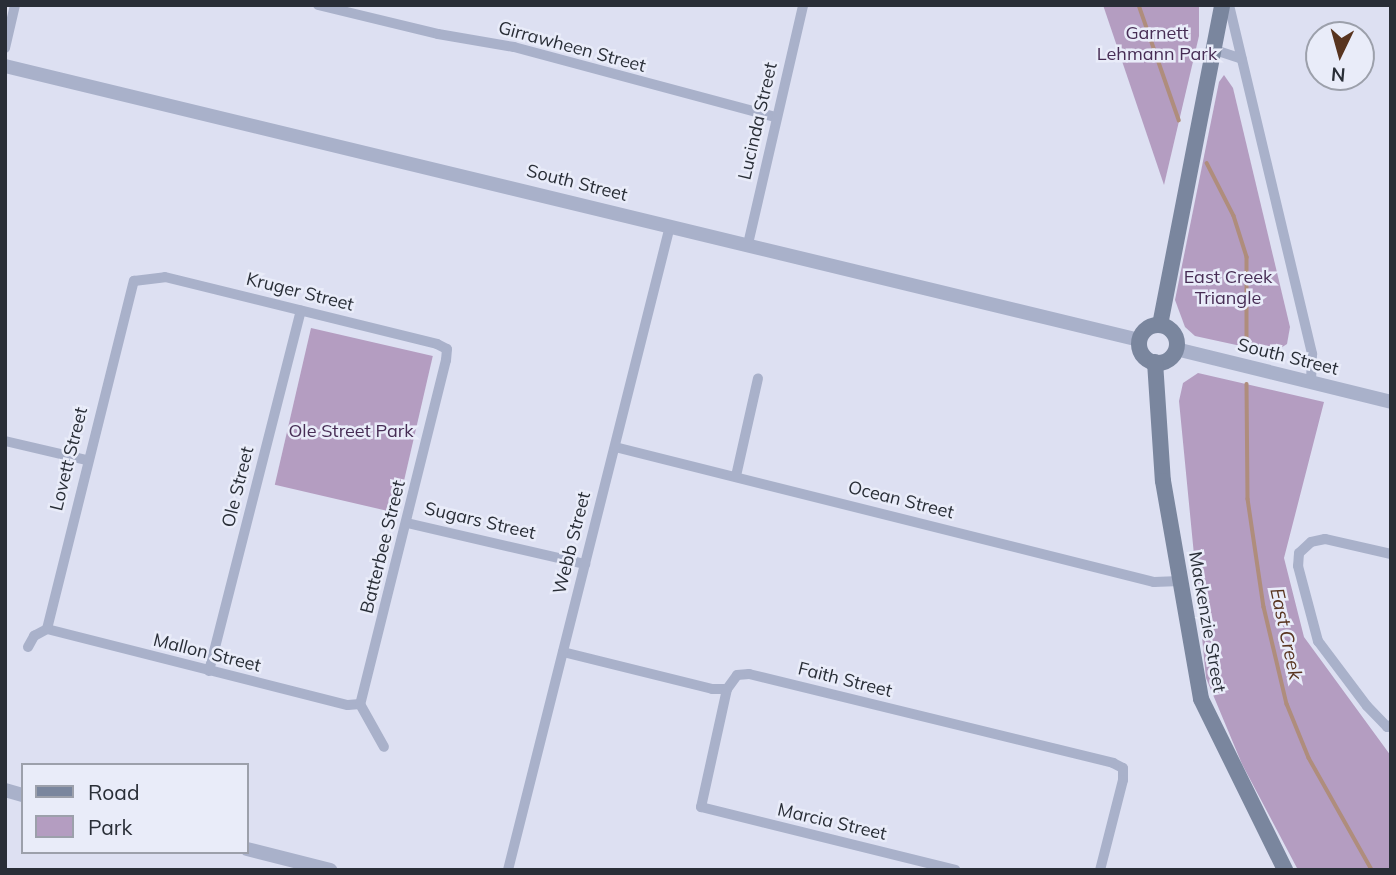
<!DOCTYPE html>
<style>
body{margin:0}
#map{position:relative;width:1396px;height:875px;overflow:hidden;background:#dde0f2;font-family:Mulish,sans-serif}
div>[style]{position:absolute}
.green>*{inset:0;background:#b49dc1;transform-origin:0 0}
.stream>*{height:3.5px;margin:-1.75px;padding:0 1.75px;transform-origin:1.75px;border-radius:1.75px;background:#af8d7c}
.minor>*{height:10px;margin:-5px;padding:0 5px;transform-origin:5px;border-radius:5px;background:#a9b1ca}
.tertiary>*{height:14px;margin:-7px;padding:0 7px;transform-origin:7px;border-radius:7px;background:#a9b1ca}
.secondary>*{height:16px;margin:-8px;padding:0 8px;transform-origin:8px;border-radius:8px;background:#7a869e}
.secondary>.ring{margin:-8px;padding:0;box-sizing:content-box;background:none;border:16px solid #7a869e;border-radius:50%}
span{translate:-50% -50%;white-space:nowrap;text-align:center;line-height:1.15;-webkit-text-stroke:5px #e9ecf9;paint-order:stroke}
.park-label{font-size:18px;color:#472d55}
.street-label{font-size:18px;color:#292e37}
.water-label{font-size:19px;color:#58341f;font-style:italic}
.frame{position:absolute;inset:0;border:7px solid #292e37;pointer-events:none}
.legend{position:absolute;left:21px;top:763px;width:228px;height:91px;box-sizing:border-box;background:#e9ecf9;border:2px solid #9ca0ab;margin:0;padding:9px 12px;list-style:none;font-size:21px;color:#292e37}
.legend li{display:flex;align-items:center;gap:14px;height:35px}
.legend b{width:35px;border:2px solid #9ca0ab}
.north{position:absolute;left:1305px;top:21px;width:70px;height:70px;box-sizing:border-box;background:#e9ecf9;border:2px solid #9ca0ab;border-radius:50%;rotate:185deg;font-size:19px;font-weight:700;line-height:28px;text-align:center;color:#292e37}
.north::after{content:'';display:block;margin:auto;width:24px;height:32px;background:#58341f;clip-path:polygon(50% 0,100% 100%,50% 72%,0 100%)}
</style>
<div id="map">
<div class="green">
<i style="clip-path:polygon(1103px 5px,1199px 5px,1199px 36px,1164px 185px)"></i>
<i style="clip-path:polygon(1224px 75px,1233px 88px,1290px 327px,1287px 344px,1273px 353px,1195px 336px,1185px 327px,1175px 300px,1219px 82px)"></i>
<i style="left:311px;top:328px;width:125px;height:161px;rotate:13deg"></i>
<i style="clip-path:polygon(1198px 373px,1324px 402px,1284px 558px,1304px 637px,1391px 756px,1391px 870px,1298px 870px,1242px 764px,1206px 678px,1179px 401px,1183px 383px)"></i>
</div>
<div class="stream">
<i style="left:1139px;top:5px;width:122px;rotate:70.8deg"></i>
<i style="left:1207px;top:163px;width:59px;rotate:63deg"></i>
<i style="left:1234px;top:216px;width:43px;rotate:72.4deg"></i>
<i style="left:1247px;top:257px;width:91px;rotate:90deg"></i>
<i style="left:1247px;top:384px;width:115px;rotate:89.5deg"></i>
<i style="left:1248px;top:499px;width:109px;rotate:81.6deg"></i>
<i style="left:1264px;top:607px;width:100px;rotate:76.7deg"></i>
<i style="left:1287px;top:704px;width:58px;rotate:67.8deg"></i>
<i style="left:1309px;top:758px;width:129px;rotate:60.6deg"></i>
</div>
<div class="minor">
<i style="left:318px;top:5px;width:123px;rotate:13.6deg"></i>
<i style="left:438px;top:34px;width:77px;rotate:9.7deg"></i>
<i style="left:514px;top:47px;width:271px;rotate:15deg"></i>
<i style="left:1229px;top:5px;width:359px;rotate:76.6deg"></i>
<i style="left:1312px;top:354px;width:28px;rotate:92deg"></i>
<i style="left:5px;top:48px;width:44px;rotate:-76.9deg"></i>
<i style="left:1215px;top:50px;width:28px;rotate:18deg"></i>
<i style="left:748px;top:244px;width:245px;rotate:-77deg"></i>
<i style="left:5px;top:441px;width:83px;rotate:13.2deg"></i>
<i style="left:615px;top:447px;width:556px;rotate:14.06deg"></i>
<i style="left:1154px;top:582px;width:26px;rotate:-2deg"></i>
<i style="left:736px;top:476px;width:100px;rotate:-77.3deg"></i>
<i style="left:407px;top:523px;width:183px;rotate:13deg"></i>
<i style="left:1391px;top:554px;width:68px;rotate:-167.2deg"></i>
<i style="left:1325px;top:539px;width:14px;rotate:168deg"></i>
<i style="left:1311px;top:542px;width:16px;rotate:137deg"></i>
<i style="left:1299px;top:553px;width:13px;rotate:94deg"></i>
<i style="left:1298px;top:566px;width:78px;rotate:75.1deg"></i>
<i style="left:1318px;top:641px;width:81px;rotate:53deg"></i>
<i style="left:1367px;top:706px;width:29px;rotate:46deg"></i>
<i style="left:1387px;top:727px;width:4px;rotate:-27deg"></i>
<i style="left:47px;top:629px;width:310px;rotate:14.2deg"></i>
<i style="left:348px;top:705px;width:12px;rotate:-5deg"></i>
<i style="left:28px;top:647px;width:13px;rotate:-61deg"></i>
<i style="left:34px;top:636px;width:15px;rotate:-28deg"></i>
<i style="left:47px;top:629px;width:359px;rotate:-76deg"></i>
<i style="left:134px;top:281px;width:31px;rotate:-7deg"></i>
<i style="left:165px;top:277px;width:280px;rotate:13.8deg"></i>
<i style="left:437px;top:344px;width:11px;rotate:27deg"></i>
<i style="left:447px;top:349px;width:11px;rotate:95deg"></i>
<i style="left:446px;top:360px;width:355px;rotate:104deg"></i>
<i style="left:360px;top:704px;width:49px;rotate:60.8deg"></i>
<i style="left:563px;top:652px;width:154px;rotate:13.9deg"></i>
<i style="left:712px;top:689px;width:15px"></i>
<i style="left:727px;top:689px;width:17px;rotate:-54deg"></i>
<i style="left:737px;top:675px;width:12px;rotate:-5deg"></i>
<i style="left:749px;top:674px;width:375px;rotate:13.7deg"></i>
<i style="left:1113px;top:763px;width:11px;rotate:27deg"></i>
<i style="left:1123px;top:768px;width:12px;rotate:90deg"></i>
<i style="left:1123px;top:780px;width:93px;rotate:104.3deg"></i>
<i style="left:209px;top:671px;width:372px;rotate:-75.7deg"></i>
<i style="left:727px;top:689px;width:121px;rotate:102.4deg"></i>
<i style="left:701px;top:807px;width:262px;rotate:13.9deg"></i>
<i style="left:508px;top:870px;width:664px;rotate:-75.88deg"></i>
</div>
<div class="tertiary">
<i style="left:5px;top:66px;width:1167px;rotate:13.58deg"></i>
<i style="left:1176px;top:349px;width:221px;rotate:13.8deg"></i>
<i style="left:5px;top:790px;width:19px;rotate:16deg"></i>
<i style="left:247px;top:849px;width:86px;rotate:14.2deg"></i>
</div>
<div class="secondary">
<i style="left:1160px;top:325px;width:326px;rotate:-79deg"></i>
<i class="ring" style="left:1139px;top:325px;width:22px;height:22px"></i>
<i style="left:1155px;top:362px;width:119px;rotate:86.2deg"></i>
<i style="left:1163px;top:481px;width:221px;rotate:80.1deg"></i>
<i style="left:1201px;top:699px;width:191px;rotate:63.8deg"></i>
</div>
<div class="park-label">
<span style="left:1157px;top:44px">Garnett<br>Lehmann Park</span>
<span style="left:1228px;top:288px">East Creek<br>Triangle</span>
<span style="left:351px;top:431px">Ole Street Park</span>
</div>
<div class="street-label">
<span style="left:572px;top:47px;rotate:15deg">Girrawheen Street</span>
<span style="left:758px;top:121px;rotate:-77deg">Lucinda Street</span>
<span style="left:577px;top:183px;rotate:14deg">South Street</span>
<span style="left:300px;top:292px;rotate:14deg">Kruger Street</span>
<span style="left:1288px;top:357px;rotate:14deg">South Street</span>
<span style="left:69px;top:459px;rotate:-76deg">Lovett Street</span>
<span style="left:238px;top:487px;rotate:-76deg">Ole Street</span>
<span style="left:901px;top:500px;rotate:14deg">Ocean Street</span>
<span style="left:480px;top:521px;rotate:13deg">Sugars Street</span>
<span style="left:572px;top:543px;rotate:-76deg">Webb Street</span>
<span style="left:383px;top:547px;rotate:-76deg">Batterbee Street</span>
<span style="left:1207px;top:622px;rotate:80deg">Mackenzie Street</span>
<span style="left:207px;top:653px;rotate:14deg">Mallon Street</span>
<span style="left:845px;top:680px;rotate:14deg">Faith Street</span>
<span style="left:832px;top:822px;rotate:13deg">Marcia Street</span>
</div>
<div class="water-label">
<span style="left:1286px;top:634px;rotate:78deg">East Creek</span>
</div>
<div class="frame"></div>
<ul class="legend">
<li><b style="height:9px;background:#7a869e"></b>Road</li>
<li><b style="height:19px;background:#b49dc1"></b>Park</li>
</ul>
<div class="north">N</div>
</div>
